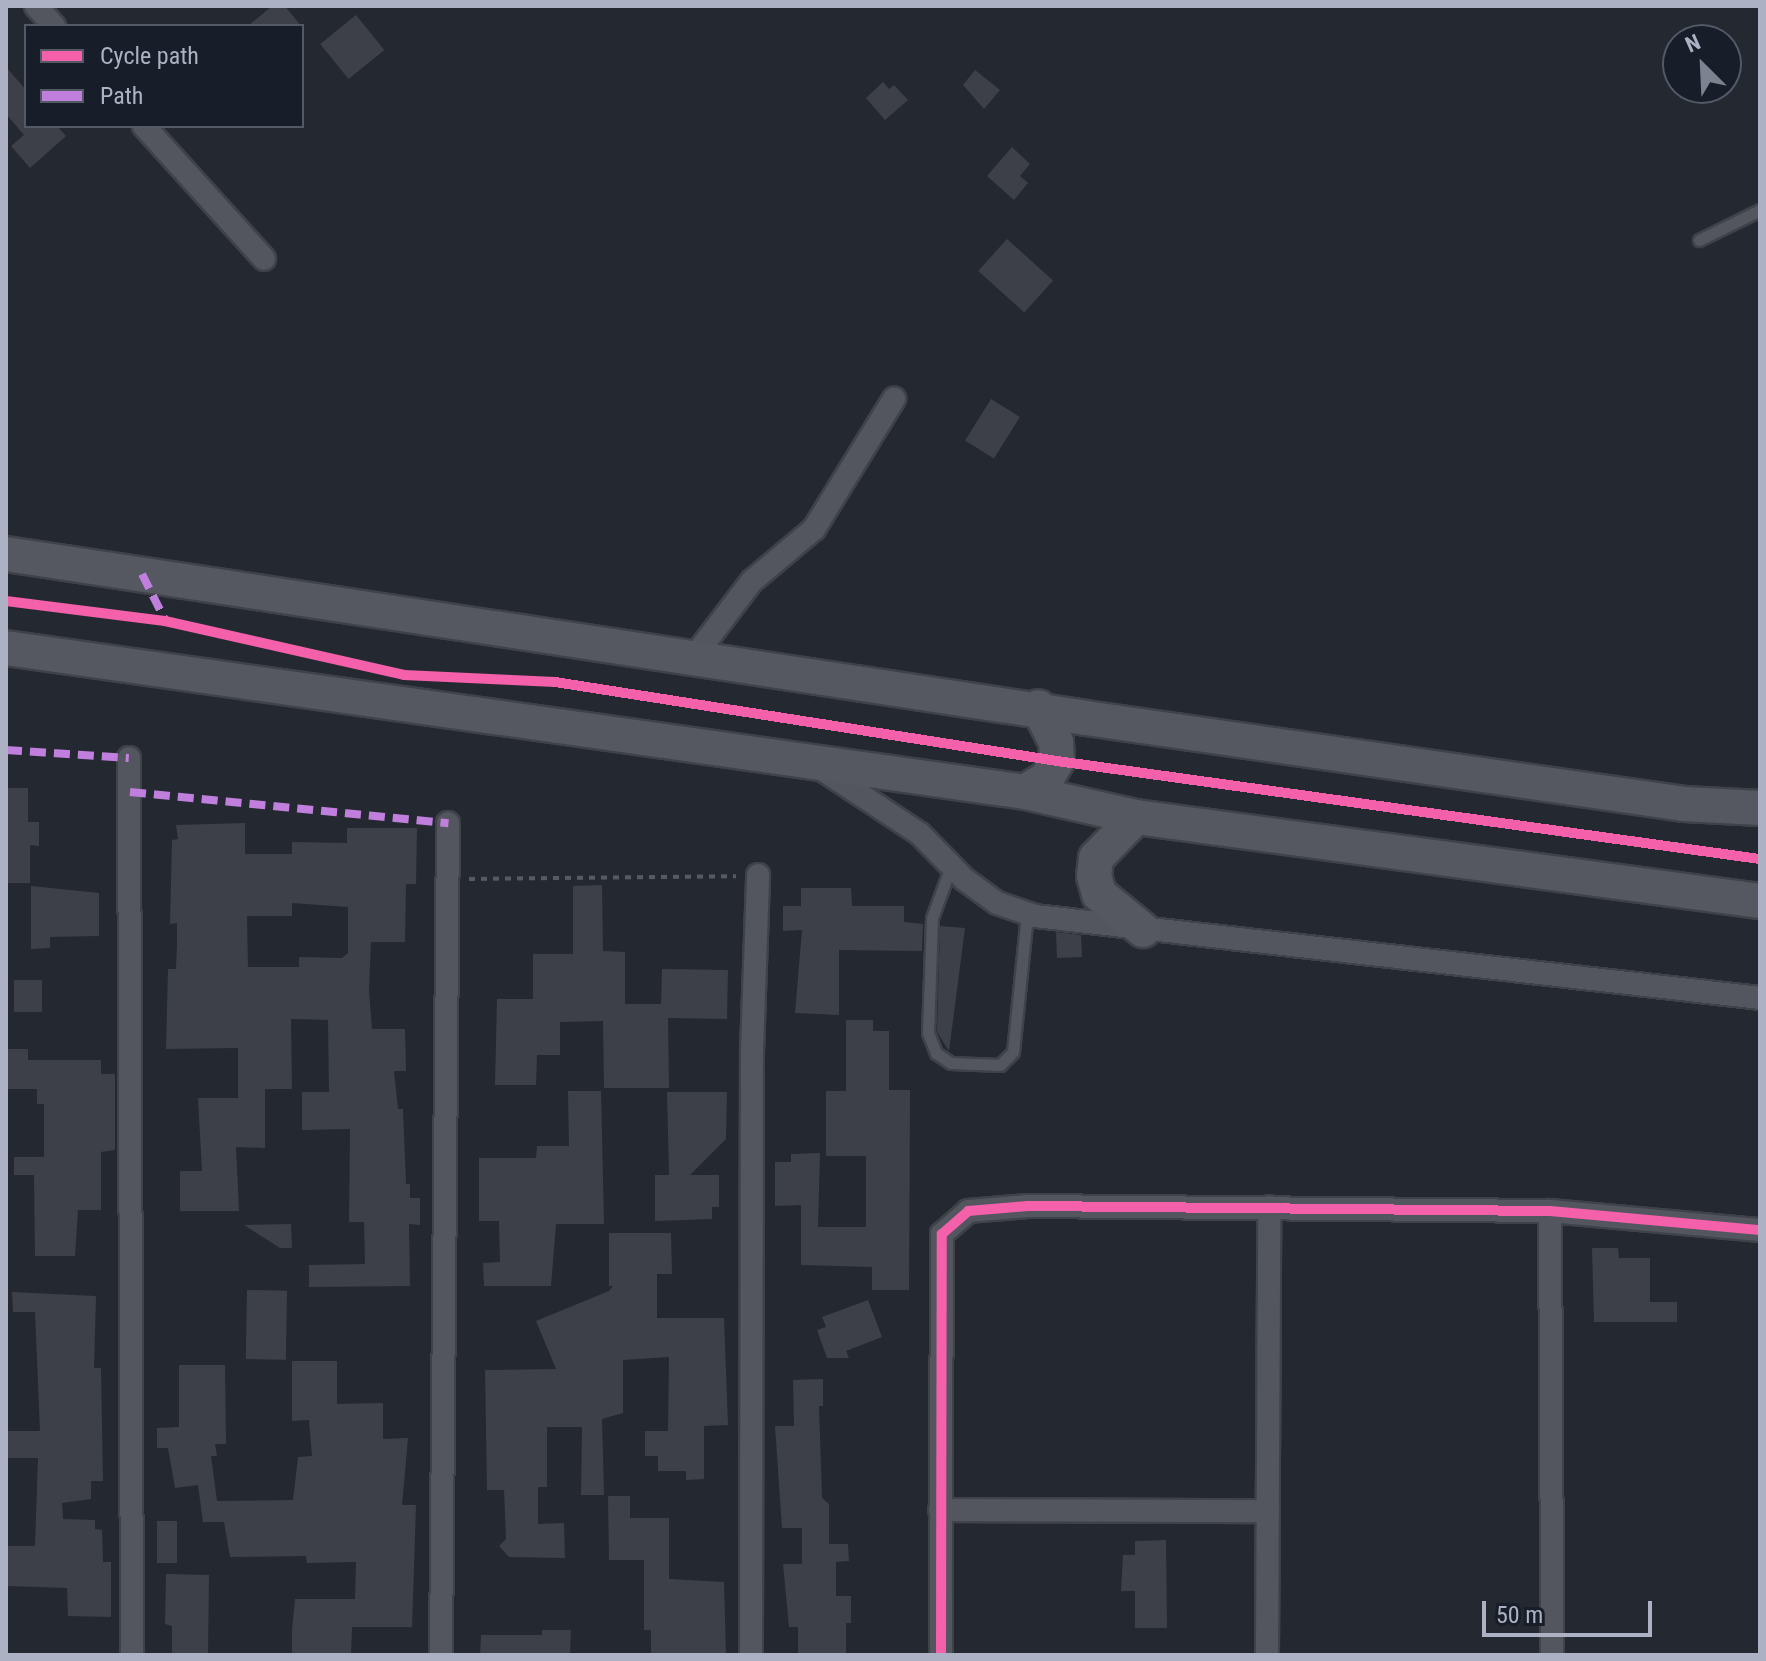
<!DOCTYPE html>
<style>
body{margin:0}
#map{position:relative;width:1766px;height:1661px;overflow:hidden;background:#242830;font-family:"Roboto Condensed",sans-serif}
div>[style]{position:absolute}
.building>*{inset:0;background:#3d4048;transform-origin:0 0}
.path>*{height:4px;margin-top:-2px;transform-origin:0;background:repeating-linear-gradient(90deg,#565a62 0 6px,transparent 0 12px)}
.roads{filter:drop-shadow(2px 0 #404249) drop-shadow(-2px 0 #404249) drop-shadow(0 2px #404249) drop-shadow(0 -2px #404249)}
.lane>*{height:11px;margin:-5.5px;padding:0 5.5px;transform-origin:5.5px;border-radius:5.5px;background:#53565f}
.street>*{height:22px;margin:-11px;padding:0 11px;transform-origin:11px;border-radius:11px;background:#53565f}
.primary>*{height:34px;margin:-17px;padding:0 17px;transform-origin:17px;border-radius:17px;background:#565861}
.quiet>*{height:8px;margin-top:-4px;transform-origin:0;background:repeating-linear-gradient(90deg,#c07fdc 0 16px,transparent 0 24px)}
.cycleway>*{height:10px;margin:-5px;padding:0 5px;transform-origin:5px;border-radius:5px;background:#f560ab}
span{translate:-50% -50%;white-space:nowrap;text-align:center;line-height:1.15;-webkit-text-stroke:6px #181d2a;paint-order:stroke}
.frame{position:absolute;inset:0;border:8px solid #acb2c3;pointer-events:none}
.legend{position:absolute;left:24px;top:24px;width:280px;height:104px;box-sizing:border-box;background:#181d2a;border:2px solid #535967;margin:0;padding:10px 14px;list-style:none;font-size:24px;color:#acb2c3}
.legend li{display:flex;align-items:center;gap:16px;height:40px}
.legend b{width:40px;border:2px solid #535967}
.north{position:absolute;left:1662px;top:24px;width:80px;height:80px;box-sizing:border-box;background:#181d2a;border:2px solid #535967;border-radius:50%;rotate:336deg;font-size:22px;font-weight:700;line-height:32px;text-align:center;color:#acb2c3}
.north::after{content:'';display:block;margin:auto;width:28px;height:36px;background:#7c8290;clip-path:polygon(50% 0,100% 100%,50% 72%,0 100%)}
.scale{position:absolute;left:1482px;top:1601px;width:170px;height:36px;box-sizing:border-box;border:4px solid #acb2c3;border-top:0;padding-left:10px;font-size:24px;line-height:28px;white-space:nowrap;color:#acb2c3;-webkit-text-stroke:6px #181d2a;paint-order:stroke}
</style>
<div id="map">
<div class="building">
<i style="clip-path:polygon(272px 6px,285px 6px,301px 26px,248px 26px)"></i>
<i style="left:356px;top:15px;width:45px;height:46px;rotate:51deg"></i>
<i style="clip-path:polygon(6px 67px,26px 90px,26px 126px,57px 126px,66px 136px,30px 168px,11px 146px,24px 135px,6px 114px)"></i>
<i style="clip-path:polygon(975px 70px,1000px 90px,984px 109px,963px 85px)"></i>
<i style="clip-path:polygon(883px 82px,889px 89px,894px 85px,908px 100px,885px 120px,866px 98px)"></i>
<i style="clip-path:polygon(1012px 147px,1030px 164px,1020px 176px,1028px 183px,1014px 200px,987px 176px)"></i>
<i style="left:1007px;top:239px;width:62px;height:43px;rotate:42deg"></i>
<i style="left:991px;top:399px;width:34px;height:49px;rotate:32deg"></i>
<i style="clip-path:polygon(6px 788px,28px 788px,28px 822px,39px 822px,39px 846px,30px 845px,30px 883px,6px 883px)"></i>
<i style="clip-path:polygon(evenodd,245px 823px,245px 854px,292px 854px,292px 842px,347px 843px,347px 828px,417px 828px,416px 884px,406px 884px,405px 942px,371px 942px,369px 990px,372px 1029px,405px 1029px,406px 1071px,394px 1071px,398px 1109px,403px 1109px,406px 1184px,410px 1184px,410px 1198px,420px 1198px,420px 1225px,409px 1224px,410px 1286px,309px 1287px,309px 1265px,365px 1264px,364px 1222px,349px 1222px,350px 1129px,302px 1130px,302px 1092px,329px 1092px,328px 1020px,291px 1019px,292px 1089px,265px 1089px,265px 1148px,236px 1147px,239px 1211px,180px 1211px,180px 1171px,202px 1171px,198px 1098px,238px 1098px,238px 1048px,166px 1049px,168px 969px,176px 969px,177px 944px,177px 923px,170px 924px,172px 840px,178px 839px,176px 825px,245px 823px,292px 903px,348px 907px,348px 953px,342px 958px,299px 957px,299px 967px,248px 967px,247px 916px,292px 916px,292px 903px)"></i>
<i style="clip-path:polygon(602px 885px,603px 951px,625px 952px,625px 1004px,661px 1004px,662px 969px,728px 970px,727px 1019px,668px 1018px,669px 1088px,604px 1088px,603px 1021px,560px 1022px,560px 1055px,537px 1055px,536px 1085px,495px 1085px,497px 999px,533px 999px,533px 954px,573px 954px,573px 886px)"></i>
<i style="clip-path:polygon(31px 886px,99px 893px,99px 936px,50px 937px,50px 948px,31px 949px)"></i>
<i style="clip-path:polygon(801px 888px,851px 888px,852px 906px,904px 906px,904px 922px,923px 924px,922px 951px,839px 950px,839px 1015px,795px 1013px,802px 930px,783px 931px,783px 906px,801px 906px)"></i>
<i style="clip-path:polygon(940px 926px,965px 928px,949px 1051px,937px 1032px)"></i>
<i style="clip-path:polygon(1056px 932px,1081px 935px,1082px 957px,1057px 958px)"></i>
<i style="left:14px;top:980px;width:28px;height:32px"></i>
<i style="clip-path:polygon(846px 1020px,873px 1020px,873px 1031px,889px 1031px,889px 1090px,910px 1090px,909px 1290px,872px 1290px,872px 1267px,801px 1265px,801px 1205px,775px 1206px,775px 1162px,791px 1162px,791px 1154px,820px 1153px,818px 1227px,866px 1227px,866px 1156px,826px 1156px,826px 1091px,846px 1091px)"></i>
<i style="clip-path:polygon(6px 1049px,28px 1049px,28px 1060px,101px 1060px,101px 1074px,115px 1074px,115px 1150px,101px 1152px,101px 1210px,78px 1210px,75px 1256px,35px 1256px,34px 1175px,14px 1175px,14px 1157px,44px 1157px,44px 1104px,37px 1104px,37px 1089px,6px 1089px)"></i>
<i style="clip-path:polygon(568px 1091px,601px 1091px,604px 1224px,556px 1224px,551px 1286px,484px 1286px,483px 1263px,500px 1262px,499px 1221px,479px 1221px,479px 1158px,536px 1158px,537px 1146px,569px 1146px)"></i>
<i style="clip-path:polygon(667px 1092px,727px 1092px,726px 1139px,690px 1175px,719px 1175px,719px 1207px,712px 1207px,712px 1219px,655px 1221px,655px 1175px,669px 1175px)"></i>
<i style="clip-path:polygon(291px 1224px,292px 1248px,280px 1248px,244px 1225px)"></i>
<i style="clip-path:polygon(609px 1233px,671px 1233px,672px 1274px,657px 1274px,657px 1318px,724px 1318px,728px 1425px,704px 1426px,704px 1479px,686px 1480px,686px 1471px,658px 1471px,658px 1456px,645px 1456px,645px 1431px,668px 1431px,669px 1357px,623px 1360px,623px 1413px,602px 1419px,604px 1495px,581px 1495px,582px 1427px,547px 1427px,547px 1487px,538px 1487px,538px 1524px,564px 1523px,565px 1558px,509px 1557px,499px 1546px,506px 1539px,504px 1490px,487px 1490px,485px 1370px,556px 1369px,536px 1321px,609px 1291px,613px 1286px,609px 1286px)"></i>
<i style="clip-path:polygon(1592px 1248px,1618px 1248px,1619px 1258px,1650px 1258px,1650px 1302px,1677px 1302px,1677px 1322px,1594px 1322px)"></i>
<i style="left:247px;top:1290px;width:40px;height:69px;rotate:1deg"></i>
<i style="clip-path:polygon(12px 1292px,96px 1296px,94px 1368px,101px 1368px,103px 1481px,91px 1481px,91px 1499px,62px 1503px,63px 1519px,95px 1520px,95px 1529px,102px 1530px,103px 1562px,111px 1562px,111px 1617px,68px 1616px,67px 1588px,6px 1586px,6px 1546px,35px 1546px,38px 1458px,6px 1458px,6px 1431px,40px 1431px,35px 1312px,13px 1312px)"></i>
<i style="clip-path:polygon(868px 1300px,882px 1337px,846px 1351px,849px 1358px,827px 1358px,817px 1330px,826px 1327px,822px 1317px)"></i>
<i style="clip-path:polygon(292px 1361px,337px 1361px,337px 1404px,383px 1403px,383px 1439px,408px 1438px,402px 1505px,416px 1505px,412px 1627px,352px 1627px,351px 1655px,292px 1655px,292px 1630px,295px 1599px,355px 1599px,356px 1562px,307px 1563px,306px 1556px,230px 1557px,224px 1522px,203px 1522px,198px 1485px,175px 1488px,168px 1448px,157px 1448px,157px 1428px,179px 1427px,179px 1365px,225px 1365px,226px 1444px,215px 1444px,217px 1456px,211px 1456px,217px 1501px,293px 1500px,298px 1457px,312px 1456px,309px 1420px,292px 1421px)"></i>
<i style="clip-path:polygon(823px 1379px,823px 1406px,819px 1406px,822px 1498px,829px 1504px,829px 1544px,848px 1544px,849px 1561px,836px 1562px,836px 1596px,851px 1596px,851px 1623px,846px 1623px,846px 1655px,798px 1655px,798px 1627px,789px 1627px,783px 1564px,802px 1564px,802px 1528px,782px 1528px,775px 1426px,794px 1426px,793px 1380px)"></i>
<i style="clip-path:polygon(608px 1496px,630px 1496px,630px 1518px,669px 1518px,669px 1579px,724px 1582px,726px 1655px,651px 1655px,651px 1630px,644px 1630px,644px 1560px,609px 1560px)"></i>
<i style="left:157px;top:1521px;width:20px;height:42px"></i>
<i style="clip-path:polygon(1166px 1540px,1167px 1628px,1135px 1628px,1135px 1591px,1121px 1591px,1123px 1555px,1135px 1555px,1135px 1541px)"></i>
<i style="clip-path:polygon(166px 1574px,209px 1575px,208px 1655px,172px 1655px,172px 1626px,165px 1624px)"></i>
<i style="clip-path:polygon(542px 1630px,571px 1630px,570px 1655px,480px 1655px,481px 1635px,542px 1635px)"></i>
</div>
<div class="path">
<i style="left:469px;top:879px;width:267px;rotate:-0.6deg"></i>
</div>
<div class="roads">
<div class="lane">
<i style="left:1699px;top:240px;width:68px;rotate:-26.2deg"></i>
<i style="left:951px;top:866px;width:55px;rotate:110.1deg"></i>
<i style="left:932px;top:918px;width:115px;rotate:92deg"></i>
<i style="left:928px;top:1033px;width:22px;rotate:68deg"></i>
<i style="left:936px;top:1053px;width:18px;rotate:34deg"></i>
<i style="left:951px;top:1063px;width:49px;rotate:2.3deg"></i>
<i style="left:1000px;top:1065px;width:18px;rotate:-45deg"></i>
<i style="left:1013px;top:1052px;width:139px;rotate:-84.2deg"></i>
</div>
<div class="street">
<i style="left:36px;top:6px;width:27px;rotate:48deg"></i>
<i style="left:144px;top:126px;width:179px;rotate:47.9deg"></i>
<i style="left:694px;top:657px;width:96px;rotate:-52.7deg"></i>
<i style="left:752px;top:581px;width:81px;rotate:-40deg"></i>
<i style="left:814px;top:529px;width:153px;rotate:-58.4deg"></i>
<i style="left:129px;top:758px;width:897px;rotate:89.81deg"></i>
<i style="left:823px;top:770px;width:116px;rotate:33.4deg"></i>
<i style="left:920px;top:834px;width:63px;rotate:45.6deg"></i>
<i style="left:964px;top:879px;width:41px;rotate:36deg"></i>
<i style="left:997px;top:903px;width:40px;rotate:18.9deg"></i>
<i style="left:1035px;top:916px;width:730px;rotate:6.45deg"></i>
<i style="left:1550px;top:1211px;width:444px;rotate:89.7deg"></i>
<i style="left:940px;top:1510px;width:328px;rotate:0.2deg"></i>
<i style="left:441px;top:1655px;width:832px;rotate:-89.52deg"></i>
<i style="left:751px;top:1655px;width:604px;rotate:-89.91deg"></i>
<i style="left:752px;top:1051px;width:176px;rotate:-88deg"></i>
<i style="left:941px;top:1655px;width:421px;rotate:-89.9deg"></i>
<i style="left:942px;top:1234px;width:35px;rotate:-41deg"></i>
<i style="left:968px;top:1211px;width:60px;rotate:-4.8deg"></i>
<i style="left:1028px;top:1206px;width:522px;rotate:0.55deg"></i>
<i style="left:1550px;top:1211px;width:211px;rotate:5.2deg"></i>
<i style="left:1267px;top:1655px;width:448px;rotate:-89.7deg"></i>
</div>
<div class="primary">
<i style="left:6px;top:554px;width:1092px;rotate:8.63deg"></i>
<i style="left:1086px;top:718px;width:604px;rotate:8.18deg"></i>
<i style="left:1684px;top:804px;width:76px;rotate:3deg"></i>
<i style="left:6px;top:648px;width:1029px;rotate:8.04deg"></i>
<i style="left:1025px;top:792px;width:114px;rotate:12.7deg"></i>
<i style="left:1136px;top:817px;width:630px;rotate:7.67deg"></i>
<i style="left:1025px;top:792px;width:26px;rotate:-32deg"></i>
<i style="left:1047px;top:778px;width:20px;rotate:-60deg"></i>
<i style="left:1057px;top:761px;width:19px;rotate:-93deg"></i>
<i style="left:1056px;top:742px;width:39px;rotate:-117deg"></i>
<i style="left:1136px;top:817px;width:57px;rotate:134.3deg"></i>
<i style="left:1096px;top:858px;width:18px;rotate:96deg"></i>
<i style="left:1094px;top:876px;width:19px;rotate:74deg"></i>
<i style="left:1099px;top:894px;width:57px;rotate:39.3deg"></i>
</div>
</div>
<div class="quiet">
<i style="left:142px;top:574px;width:56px;rotate:63.4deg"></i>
<i style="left:6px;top:750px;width:123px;rotate:3.7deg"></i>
<i style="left:130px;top:792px;width:320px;rotate:5.6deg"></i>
</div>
<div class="cycleway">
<i style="left:6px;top:601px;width:160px;rotate:7.2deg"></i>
<i style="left:165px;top:621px;width:245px;rotate:12.7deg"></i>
<i style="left:404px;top:675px;width:151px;rotate:2.7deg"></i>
<i style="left:555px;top:682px;width:508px;rotate:8.94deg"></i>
<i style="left:1057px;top:761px;width:710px;rotate:7.94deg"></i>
<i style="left:941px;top:1655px;width:421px;rotate:-89.9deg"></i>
<i style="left:942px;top:1234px;width:35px;rotate:-41deg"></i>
<i style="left:968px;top:1211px;width:60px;rotate:-4.8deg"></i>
<i style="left:1028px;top:1206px;width:522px;rotate:0.55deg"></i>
<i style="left:1550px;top:1211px;width:211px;rotate:5.2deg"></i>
</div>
<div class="frame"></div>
<ul class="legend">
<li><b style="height:10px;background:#f560ab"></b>Cycle path</li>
<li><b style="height:10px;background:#c07fdc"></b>Path</li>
</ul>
<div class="north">N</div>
<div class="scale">50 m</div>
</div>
